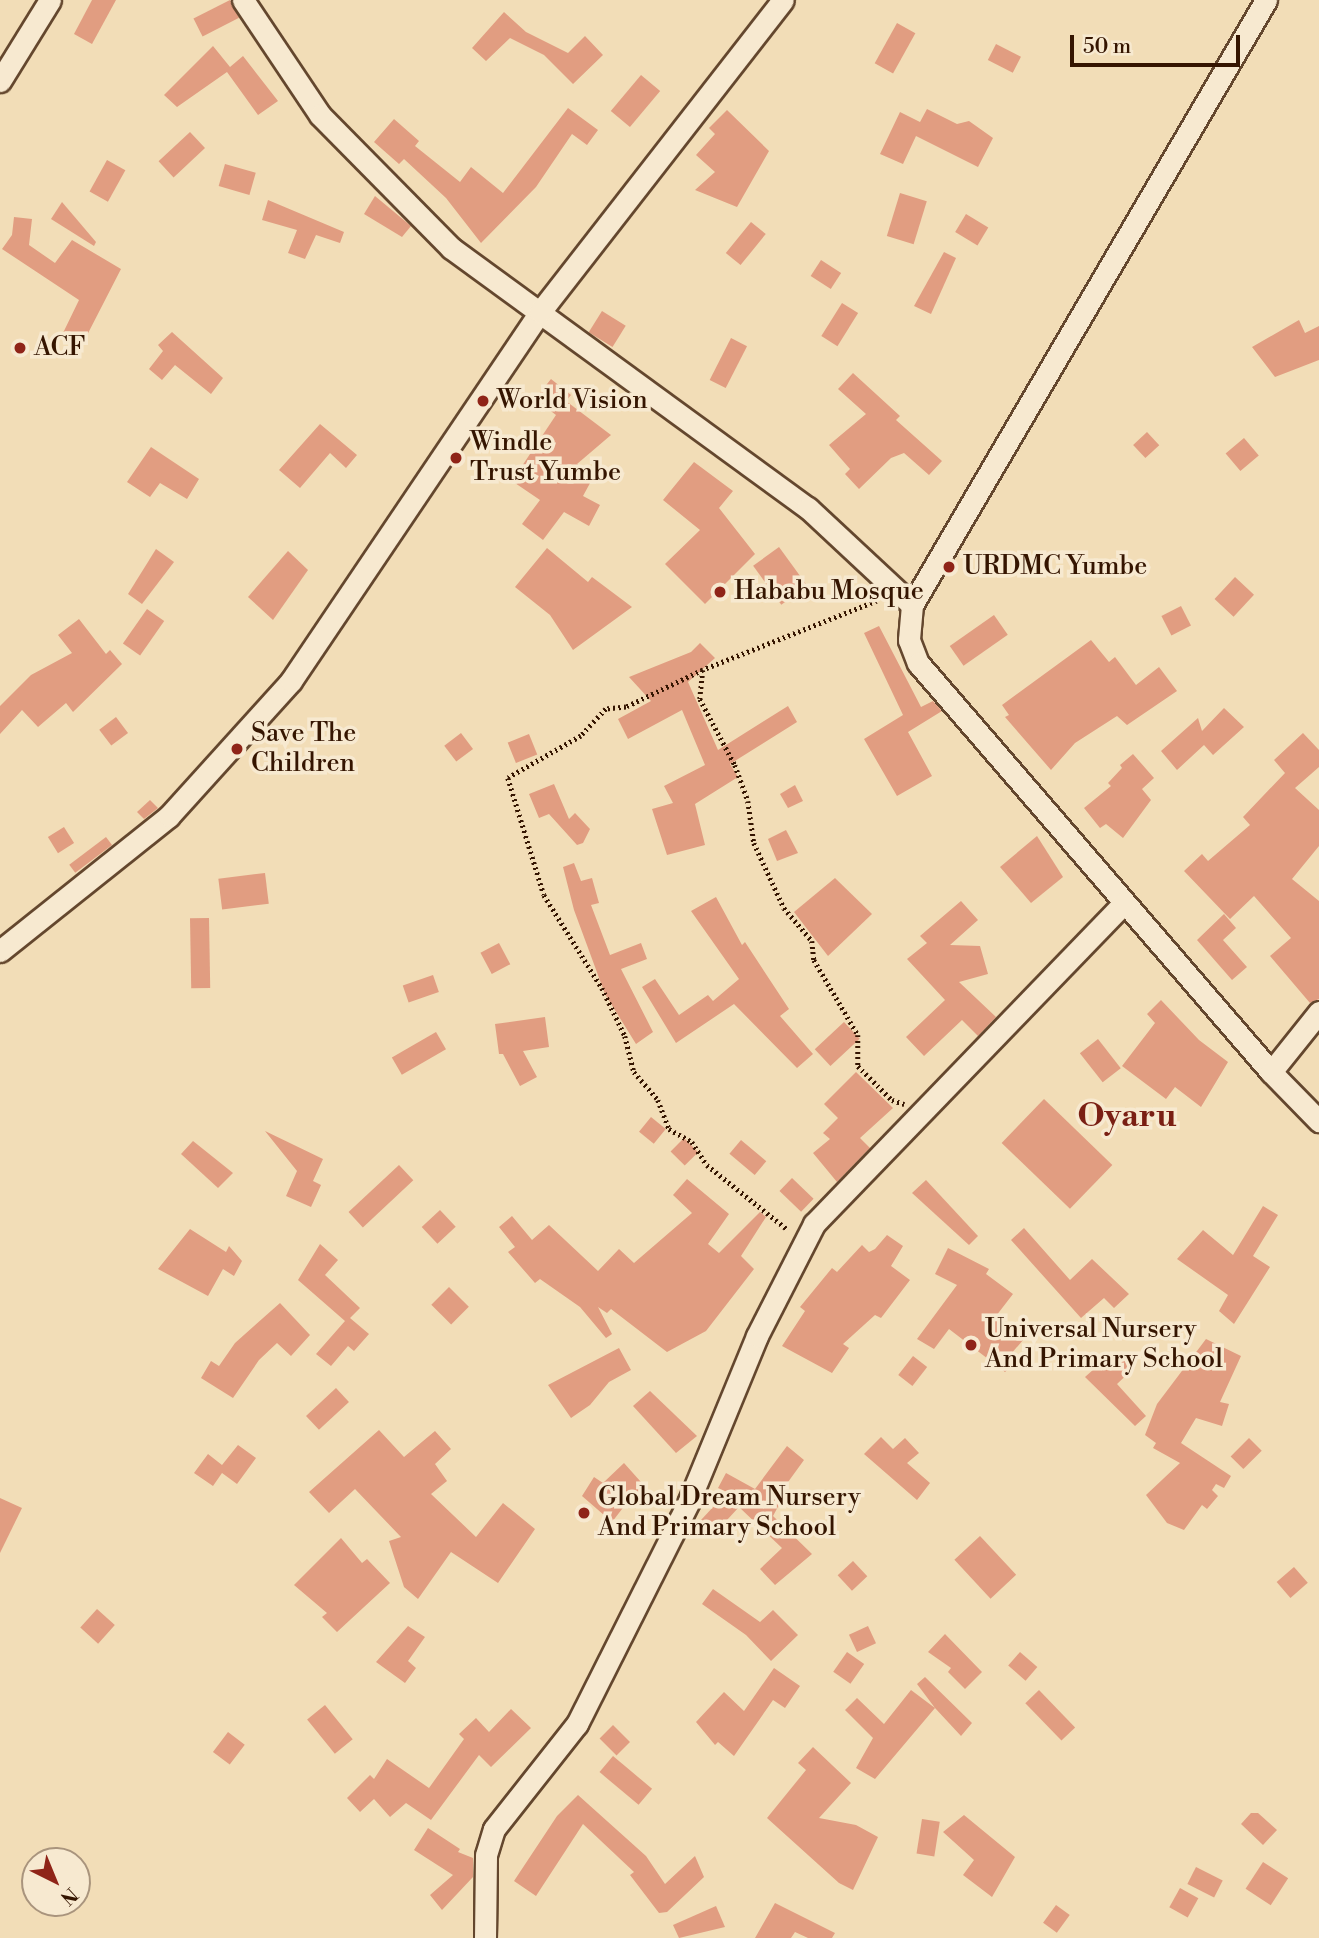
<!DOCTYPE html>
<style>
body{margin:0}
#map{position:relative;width:1319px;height:1938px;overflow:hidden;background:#f2ddb7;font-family:"Libre Bodoni",serif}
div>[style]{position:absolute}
.building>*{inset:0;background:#e19d81;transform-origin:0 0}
.path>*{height:4.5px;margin-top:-2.25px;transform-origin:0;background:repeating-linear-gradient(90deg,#351501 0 2px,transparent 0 5.5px)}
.roads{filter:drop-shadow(2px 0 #64472e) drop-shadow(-2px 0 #64472e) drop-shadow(0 2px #64472e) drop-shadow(0 -2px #64472e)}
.street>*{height:21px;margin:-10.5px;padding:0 10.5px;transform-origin:10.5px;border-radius:10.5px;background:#f7e9d0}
.dots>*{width:19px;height:19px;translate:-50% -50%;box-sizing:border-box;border:4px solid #f7e9d0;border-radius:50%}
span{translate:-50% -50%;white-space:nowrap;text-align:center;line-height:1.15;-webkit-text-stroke:7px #f7e9d0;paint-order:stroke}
.poi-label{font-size:26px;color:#351501}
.left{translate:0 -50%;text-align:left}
.district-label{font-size:33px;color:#7a1f14;font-weight:700}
.north{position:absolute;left:21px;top:1847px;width:70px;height:70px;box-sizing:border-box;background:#f7e9d0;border:2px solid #a9947d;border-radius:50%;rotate:137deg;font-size:19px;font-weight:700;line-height:28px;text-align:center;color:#351501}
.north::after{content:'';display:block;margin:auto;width:24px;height:32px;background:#8f2418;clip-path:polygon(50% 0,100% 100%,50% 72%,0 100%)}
.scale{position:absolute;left:1070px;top:35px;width:170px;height:32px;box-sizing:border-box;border:4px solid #351501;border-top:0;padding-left:9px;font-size:21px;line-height:24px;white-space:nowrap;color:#351501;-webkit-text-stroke:5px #f7e9d0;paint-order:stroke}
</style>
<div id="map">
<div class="building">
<i style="clip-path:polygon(92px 0,116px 0,92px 44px,74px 34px)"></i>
<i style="left:230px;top:0;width:20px;height:41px;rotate:63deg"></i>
<i style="clip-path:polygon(504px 12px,526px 32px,568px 53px,585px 36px,603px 55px,573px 84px,544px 55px,510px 38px,486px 61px,472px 48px)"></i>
<i style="left:897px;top:23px;width:21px;height:46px;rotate:29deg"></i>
<i style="left:996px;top:44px;width:28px;height:18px;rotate:27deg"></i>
<i style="clip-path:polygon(213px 46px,230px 67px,243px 56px,278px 101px,258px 115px,227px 72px,177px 107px,164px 95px)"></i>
<i style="left:641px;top:75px;width:25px;height:47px;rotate:40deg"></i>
<i style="clip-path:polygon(568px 108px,598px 130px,587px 145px,572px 134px,536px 187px,481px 243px,446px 198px,404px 159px,399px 164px,374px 142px,394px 119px,419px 141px,415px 146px,460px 182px,471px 167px,503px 193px)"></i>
<i style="clip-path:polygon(927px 109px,957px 124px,969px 121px,993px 138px,978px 167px,916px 136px,903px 164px,880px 154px,900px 112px,920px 122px)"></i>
<i style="clip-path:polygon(727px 110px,769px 151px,737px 207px,695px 190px,715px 172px,696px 155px,715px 134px,709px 128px)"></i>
<i style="left:190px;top:132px;width:22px;height:43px;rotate:47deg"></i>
<i style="left:107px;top:160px;width:21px;height:36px;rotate:29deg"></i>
<i style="left:225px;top:164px;width:32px;height:23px;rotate:16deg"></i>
<i style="left:900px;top:193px;width:28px;height:45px;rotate:17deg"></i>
<i style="clip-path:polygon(375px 196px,411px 226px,402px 237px,364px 214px)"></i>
<i style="clip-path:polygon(268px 200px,344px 232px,340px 243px,316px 235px,305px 259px,288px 253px,297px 230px,262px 220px)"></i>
<i style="clip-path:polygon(62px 202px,96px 242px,94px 246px,51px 219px)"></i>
<i style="left:966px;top:214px;width:26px;height:21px;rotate:31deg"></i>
<i style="clip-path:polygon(14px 217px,32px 219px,29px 245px,55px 263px,72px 240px,121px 269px,83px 343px,63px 333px,79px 300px,2px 249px,12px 235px)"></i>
<i style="left:751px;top:222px;width:19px;height:40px;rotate:39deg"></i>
<i style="clip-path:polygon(944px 252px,956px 258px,931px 314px,914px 306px)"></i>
<i style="left:821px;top:260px;width:24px;height:19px;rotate:33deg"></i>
<i style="left:842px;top:303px;width:19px;height:39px;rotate:32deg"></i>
<i style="left:602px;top:311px;width:28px;height:25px;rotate:32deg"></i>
<i style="clip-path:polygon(1299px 320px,1305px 333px,1319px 326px,1319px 360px,1275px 377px,1252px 347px)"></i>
<i style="clip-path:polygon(172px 332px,223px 378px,211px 394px,175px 365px,162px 380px,149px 369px,163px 351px,158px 345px)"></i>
<i style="left:731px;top:338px;width:18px;height:47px;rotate:27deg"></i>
<i style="clip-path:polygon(853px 373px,900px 416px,896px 420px,942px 461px,929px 475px,904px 453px,891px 458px,859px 489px,845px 474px,850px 469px,829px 445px,866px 414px,838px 389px)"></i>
<i style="clip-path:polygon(551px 379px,571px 395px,566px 401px,611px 435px,577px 464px,595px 474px,583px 496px,600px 505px,589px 526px,564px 512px,543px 540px,522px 524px,540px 500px,512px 481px,556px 415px,535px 399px)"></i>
<i style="clip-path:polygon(320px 424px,357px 455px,346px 468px,330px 453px,300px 488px,279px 470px)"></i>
<i style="left:1147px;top:432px;width:18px;height:19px;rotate:47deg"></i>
<i style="left:1244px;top:438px;width:23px;height:24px;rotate:50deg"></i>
<i style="clip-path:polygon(151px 447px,199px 479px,187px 499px,160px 483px,150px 497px,127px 482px)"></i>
<i style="clip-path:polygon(694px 462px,733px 491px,719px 508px,755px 554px,705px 604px,665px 564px,700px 530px,663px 500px)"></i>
<i style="left:779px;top:547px;width:48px;height:32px;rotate:54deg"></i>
<i style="clip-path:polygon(547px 548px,588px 582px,592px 577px,632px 607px,573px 650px,550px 615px,515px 587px)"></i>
<i style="clip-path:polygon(156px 549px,174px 562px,142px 604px,128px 594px)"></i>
<i style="clip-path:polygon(288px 551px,308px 570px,273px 620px,248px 597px)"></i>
<i style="left:1235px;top:577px;width:26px;height:30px;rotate:43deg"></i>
<i style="left:1181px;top:606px;width:22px;height:22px;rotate:63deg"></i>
<i style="left:147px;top:609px;width:21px;height:42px;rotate:35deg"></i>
<i style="left:994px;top:615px;width:24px;height:54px;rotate:55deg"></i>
<i style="clip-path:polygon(79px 619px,106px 654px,110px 650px,122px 664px,73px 712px,66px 703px,38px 727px,22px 710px,0 734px,0 706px,31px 675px,72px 653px,58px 635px)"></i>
<i style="clip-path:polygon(879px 626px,921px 707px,933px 701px,942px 711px,908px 732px,932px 776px,897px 796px,864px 739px,903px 715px,864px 633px)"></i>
<i style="clip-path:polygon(1091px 640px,1109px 662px,1115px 657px,1136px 685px,1159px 667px,1177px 691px,1127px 725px,1117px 716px,1075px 743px,1051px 770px,1005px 717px,1009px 715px,1002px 705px)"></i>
<i style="clip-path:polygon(700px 643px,715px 658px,688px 682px,718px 750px,788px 706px,797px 722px,730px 764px,738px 777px,695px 804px,705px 845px,667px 855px,652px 809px,673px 803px,664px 786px,705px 765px,682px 710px,628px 739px,618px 719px,651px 701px,629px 677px,691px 652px)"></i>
<i style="clip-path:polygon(1224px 708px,1244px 727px,1213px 755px,1204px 745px,1177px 770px,1161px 751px,1198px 718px,1202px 731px)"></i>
<i style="left:116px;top:717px;width:20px;height:21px;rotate:53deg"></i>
<i style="left:461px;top:733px;width:20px;height:21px;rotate:53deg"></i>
<i style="clip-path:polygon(1303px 733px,1319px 750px,1319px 767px,1295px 788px,1319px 810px,1319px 846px,1292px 879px,1319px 901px,1319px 999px,1310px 1003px,1270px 956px,1291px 938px,1254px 896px,1230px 919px,1184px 871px,1202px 854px,1208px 861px,1250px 825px,1243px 817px,1285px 773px,1274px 760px)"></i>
<i style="left:529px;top:734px;width:22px;height:23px;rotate:68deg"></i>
<i style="clip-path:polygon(1133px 754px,1154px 778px,1142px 789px,1151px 800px,1123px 838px,1106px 824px,1100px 828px,1084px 808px,1111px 786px,1108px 783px,1122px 768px,1120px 765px)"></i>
<i style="clip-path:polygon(554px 784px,569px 819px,575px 813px,590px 829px,583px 843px,577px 845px,549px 814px,539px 818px,529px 794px)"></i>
<i style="clip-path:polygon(795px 785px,803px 801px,788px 808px,780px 794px)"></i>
<i style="clip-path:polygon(150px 800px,158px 808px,144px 819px,137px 812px)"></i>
<i style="left:64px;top:827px;width:19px;height:19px;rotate:58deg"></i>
<i style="clip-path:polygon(786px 830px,798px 853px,777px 861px,768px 839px)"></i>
<i style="clip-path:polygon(1037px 836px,1063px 877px,1031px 903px,1000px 867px)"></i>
<i style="left:106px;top:837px;width:10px;height:46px;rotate:53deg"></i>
<i style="clip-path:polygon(574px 863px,581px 881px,592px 878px,599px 903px,591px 905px,610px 955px,641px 943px,647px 959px,621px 969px,653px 1032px,636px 1044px,605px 994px,574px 910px,563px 867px)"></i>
<i style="left:265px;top:873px;width:31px;height:47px;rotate:83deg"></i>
<i style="clip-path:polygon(835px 878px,872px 914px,828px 956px,794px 912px)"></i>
<i style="clip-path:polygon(716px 897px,742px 945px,745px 942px,789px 1009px,780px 1016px,813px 1054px,797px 1068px,734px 1004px,676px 1043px,642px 987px,655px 979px,679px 1015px,708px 995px,713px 1001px,739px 979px,691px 911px)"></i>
<i style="clip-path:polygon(961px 901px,978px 920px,950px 945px,980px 946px,988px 974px,959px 982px,996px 1017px,978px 1036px,962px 1020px,924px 1056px,906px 1037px,945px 1000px,907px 959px,927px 943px,920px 936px)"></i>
<i style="clip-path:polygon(1224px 914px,1236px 928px,1223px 940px,1247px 967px,1232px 980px,1197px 940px)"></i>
<i style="left:209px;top:918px;width:70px;height:19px;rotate:89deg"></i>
<i style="left:499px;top:943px;width:24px;height:21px;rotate:62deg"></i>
<i style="left:433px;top:975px;width:18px;height:32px;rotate:71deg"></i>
<i style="clip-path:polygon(1161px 1000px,1199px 1040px,1228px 1062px,1201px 1107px,1175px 1087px,1166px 1099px,1122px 1066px,1155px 1023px,1147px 1014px)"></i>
<i style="clip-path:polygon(545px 1017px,549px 1047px,523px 1051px,537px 1077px,520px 1086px,503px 1054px,499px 1054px,495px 1024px)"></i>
<i style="left:844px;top:1022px;width:23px;height:40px;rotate:47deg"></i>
<i style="left:436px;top:1032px;width:20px;height:51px;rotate:60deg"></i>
<i style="left:1098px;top:1039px;width:37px;height:23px;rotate:52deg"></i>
<i style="clip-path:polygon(856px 1072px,893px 1108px,860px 1138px,870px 1148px,837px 1182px,813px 1153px,830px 1139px,823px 1133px,838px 1118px,824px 1104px)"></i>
<i style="left:1044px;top:1099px;width:95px;height:61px;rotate:44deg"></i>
<i style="left:651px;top:1117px;width:19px;height:19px;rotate:39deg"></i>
<i style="clip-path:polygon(265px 1131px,323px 1159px,313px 1181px,321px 1185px,311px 1207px,286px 1196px,297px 1171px)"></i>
<i style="left:684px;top:1138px;width:20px;height:19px;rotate:45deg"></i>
<i style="left:741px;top:1140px;width:33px;height:18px;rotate:40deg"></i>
<i style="clip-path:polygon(193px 1141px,233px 1173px,218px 1188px,181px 1154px)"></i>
<i style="left:399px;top:1165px;width:21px;height:69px;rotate:47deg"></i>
<i style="left:792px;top:1178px;width:30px;height:18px;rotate:44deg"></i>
<i style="clip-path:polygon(687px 1179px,729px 1214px,708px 1244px,719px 1253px,760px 1212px,766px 1217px,741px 1256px,754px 1269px,706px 1331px,667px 1352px,611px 1309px,607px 1313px,598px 1307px,612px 1334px,606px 1338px,580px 1307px,540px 1279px,535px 1283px,508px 1252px,515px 1247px,499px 1227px,512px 1216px,532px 1240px,549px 1225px,598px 1271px,619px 1249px,634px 1263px,692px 1213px,673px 1195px)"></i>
<i style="clip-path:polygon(926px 1180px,978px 1236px,969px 1245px,912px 1193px)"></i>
<i style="clip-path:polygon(1263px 1206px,1278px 1215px,1253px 1256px,1270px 1267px,1234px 1324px,1219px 1311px,1228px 1295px,1177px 1259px,1203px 1230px,1233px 1255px)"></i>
<i style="left:440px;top:1210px;width:23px;height:25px;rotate:47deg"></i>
<i style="clip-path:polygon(1024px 1228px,1070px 1280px,1092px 1259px,1129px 1294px,1114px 1308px,1104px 1298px,1081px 1318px,1011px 1240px)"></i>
<i style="clip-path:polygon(190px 1229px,226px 1252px,229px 1246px,242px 1261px,234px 1276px,223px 1269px,208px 1296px,158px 1269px)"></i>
<i style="clip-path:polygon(887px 1235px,903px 1246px,891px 1266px,910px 1280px,881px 1318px,875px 1315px,843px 1344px,849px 1348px,832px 1373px,782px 1346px,805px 1311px,800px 1307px,832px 1268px,837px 1272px,862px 1245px,869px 1252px,875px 1249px)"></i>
<i style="clip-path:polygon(320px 1244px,338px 1260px,325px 1275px,360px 1308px,350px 1318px,369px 1334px,354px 1351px,348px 1346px,331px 1366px,316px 1354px,345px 1321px,298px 1280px)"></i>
<i style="clip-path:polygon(948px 1248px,989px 1269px,986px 1274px,1013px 1294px,996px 1316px,1024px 1339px,1010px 1355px,1017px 1361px,1005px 1372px,949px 1329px,934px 1349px,917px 1339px,957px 1285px,935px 1274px)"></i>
<i style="left:449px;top:1287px;width:28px;height:25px;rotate:45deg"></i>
<i style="clip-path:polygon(280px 1303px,310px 1335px,291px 1356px,277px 1343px,259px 1360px,233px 1398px,201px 1378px,211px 1361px,219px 1366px,235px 1343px)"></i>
<i style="clip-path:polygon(1206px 1339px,1241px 1356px,1220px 1402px,1229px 1404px,1222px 1426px,1196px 1418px,1181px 1443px,1231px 1476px,1224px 1488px,1216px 1484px,1212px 1490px,1218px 1496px,1207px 1509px,1202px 1505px,1184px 1530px,1167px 1523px,1146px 1495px,1180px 1463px,1153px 1448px,1156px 1443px,1145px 1435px,1157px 1404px)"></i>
<i style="clip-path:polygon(619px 1348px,631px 1370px,609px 1382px,590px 1405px,571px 1418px,548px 1385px)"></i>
<i style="clip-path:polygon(1122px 1352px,1135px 1367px,1117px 1384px,1146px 1416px,1135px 1426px,1085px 1377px,1103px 1361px,1109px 1366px)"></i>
<i style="left:913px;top:1356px;width:18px;height:24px;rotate:38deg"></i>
<i style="left:336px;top:1388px;width:19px;height:41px;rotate:47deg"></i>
<i style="clip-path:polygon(650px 1391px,697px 1436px,676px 1453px,633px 1406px)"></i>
<i style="clip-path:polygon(379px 1430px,404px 1457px,435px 1431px,451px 1449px,435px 1464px,447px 1481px,431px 1494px,476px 1537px,503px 1503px,535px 1529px,498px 1583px,451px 1552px,418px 1599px,404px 1587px,389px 1541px,401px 1537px,355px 1489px,329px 1513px,309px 1492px)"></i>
<i style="clip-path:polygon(881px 1437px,893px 1449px,905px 1438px,919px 1453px,907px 1463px,930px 1483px,917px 1500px,864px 1454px)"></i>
<i style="left:1249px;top:1438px;width:18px;height:26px;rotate:45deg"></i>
<i style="clip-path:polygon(238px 1445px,256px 1458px,237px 1484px,222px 1473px,213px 1486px,194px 1473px,208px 1454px,222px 1465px)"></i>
<i style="clip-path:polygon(787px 1446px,804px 1460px,775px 1500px,780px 1503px,773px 1516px,812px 1554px,775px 1585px,760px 1569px,782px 1548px,739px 1507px,715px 1533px,701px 1520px,727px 1492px,718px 1488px,726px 1473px,755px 1489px)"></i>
<i style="clip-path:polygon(624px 1463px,649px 1491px,634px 1505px,629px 1500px,612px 1522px,582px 1496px,594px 1477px,603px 1483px)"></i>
<i style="clip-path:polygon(0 1498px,22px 1508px,0 1553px)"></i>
<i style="left:980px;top:1536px;width:53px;height:35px;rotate:47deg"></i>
<i style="clip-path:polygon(341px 1538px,362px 1563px,367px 1559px,390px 1583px,337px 1632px,322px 1617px,327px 1613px,294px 1585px)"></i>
<i style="left:853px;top:1561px;width:21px;height:21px;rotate:47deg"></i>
<i style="left:1294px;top:1567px;width:21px;height:23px;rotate:49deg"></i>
<i style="clip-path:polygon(713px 1589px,760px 1622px,773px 1610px,798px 1635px,771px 1661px,746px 1635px,702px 1604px)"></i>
<i style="left:97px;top:1609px;width:24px;height:25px;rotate:42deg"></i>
<i style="clip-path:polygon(408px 1626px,425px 1637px,408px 1661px,416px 1668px,405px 1683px,376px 1662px)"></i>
<i style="left:868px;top:1626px;width:19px;height:21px;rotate:65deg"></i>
<i style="clip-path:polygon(945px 1634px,982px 1672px,965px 1689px,948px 1672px,951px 1668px,928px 1652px)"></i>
<i style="left:847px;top:1652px;width:21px;height:24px;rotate:35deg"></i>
<i style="left:1020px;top:1652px;width:23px;height:18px;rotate:41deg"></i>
<i style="clip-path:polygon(774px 1668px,800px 1686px,785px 1708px,773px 1700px,734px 1756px,718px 1742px,715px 1745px,696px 1722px,724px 1692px,744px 1711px)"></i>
<i style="clip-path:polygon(925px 1677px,972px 1723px,961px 1736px,935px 1708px,875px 1779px,856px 1768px,873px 1738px,845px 1710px,857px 1698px,884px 1724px,911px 1690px,935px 1708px,917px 1684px)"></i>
<i style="left:1039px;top:1690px;width:52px;height:19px;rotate:46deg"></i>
<i style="left:325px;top:1705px;width:44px;height:23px;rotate:51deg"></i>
<i style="clip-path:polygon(511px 1709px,531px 1728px,491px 1767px,479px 1755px,431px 1820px,406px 1803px,390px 1817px,374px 1799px,360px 1812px,347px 1798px,370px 1775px,374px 1779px,387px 1759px,429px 1788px,464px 1739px,459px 1734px,476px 1718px,489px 1732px)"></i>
<i style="left:613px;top:1725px;width:24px;height:19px;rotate:45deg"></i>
<i style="left:228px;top:1732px;width:21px;height:25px;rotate:37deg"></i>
<i style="clip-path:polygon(813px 1747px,851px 1783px,819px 1818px,856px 1825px,878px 1837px,853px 1890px,839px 1883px,767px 1818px,806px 1770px,798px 1763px)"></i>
<i style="left:613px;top:1756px;width:51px;height:21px;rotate:40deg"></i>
<i style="clip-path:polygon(578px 1795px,646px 1856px,665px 1884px,695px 1856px,704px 1877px,667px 1912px,659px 1913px,630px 1875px,634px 1872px,583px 1824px,536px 1896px,514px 1881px,557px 1816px)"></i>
<i style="clip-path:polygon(1251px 1813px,1258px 1813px,1277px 1830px,1263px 1845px,1241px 1824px)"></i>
<i style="clip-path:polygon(964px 1815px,1015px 1857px,992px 1897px,963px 1875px,974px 1860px,943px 1832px)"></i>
<i style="left:922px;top:1819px;width:18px;height:35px;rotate:9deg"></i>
<i style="clip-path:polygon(428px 1828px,460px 1849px,458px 1852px,473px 1858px,473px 1877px,442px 1910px,430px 1895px,453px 1875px,414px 1850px)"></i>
<i style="left:1263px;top:1862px;width:30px;height:32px;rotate:33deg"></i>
<i style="left:1196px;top:1867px;width:30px;height:19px;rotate:27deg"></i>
<i style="left:1180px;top:1888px;width:21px;height:22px;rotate:29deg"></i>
<i style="clip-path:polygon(775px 1903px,835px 1933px,832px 1938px,808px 1938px,795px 1932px,791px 1938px,755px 1938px)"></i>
<i style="left:1056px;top:1905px;width:17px;height:22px;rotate:36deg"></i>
<i style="clip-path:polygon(716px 1906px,725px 1927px,679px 1938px,673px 1925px)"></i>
</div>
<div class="path">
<i style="left:877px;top:601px;width:187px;rotate:158.4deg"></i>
<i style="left:703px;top:670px;width:29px;rotate:96deg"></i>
<i style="left:700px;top:699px;width:75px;rotate:62.1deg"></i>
<i style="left:735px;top:765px;width:38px;rotate:70deg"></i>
<i style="left:748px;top:801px;width:42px;rotate:81.9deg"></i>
<i style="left:754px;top:843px;width:72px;rotate:65.2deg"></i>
<i style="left:784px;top:908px;width:43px;rotate:49.7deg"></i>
<i style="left:812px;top:941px;width:19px;rotate:84deg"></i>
<i style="left:814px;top:960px;width:87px;rotate:59.6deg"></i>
<i style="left:858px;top:1035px;width:31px;rotate:90deg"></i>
<i style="left:858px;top:1066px;width:48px;rotate:45deg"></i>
<i style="left:892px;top:1100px;width:13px;rotate:18deg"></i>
<i style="left:703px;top:670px;width:85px;rotate:154.3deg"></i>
<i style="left:626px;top:707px;width:20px;rotate:174deg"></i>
<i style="left:606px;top:709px;width:37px;rotate:133deg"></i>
<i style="left:581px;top:736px;width:84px;rotate:150.1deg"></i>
<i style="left:508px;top:778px;width:122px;rotate:72.9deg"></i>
<i style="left:544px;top:895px;width:110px;rotate:58.1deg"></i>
<i style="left:602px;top:988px;width:53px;rotate:64.4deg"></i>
<i style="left:625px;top:1036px;width:37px;rotate:76deg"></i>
<i style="left:634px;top:1072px;width:37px;rotate:49deg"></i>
<i style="left:658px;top:1100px;width:31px;rotate:69deg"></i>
<i style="left:669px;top:1129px;width:26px;rotate:29deg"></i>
<i style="left:692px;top:1142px;width:27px;rotate:57deg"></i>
<i style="left:707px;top:1165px;width:104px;rotate:38.7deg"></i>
</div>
<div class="roads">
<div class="street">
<i style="left:243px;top:0;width:138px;rotate:56.2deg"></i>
<i style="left:320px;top:115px;width:187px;rotate:45.4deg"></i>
<i style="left:451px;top:248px;width:442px;rotate:36.1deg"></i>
<i style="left:808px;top:508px;width:142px;rotate:43deg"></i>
<i style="left:1266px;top:0;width:701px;rotate:120.33deg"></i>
<i style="left:912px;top:605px;width:35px;rotate:95deg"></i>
<i style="left:909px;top:640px;width:25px;rotate:69deg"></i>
<i style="left:918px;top:663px;width:540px;rotate:49.2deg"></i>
<i style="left:1271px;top:1072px;width:69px;rotate:45.6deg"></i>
<i style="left:0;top:81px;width:95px;rotate:-58.3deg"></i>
<i style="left:0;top:951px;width:216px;rotate:-38.6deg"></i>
<i style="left:169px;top:816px;width:182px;rotate:-47.9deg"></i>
<i style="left:291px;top:681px;width:445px;rotate:-56deg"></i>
<i style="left:540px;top:312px;width:395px;rotate:-52.1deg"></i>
<i style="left:1271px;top:1072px;width:77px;rotate:-51.3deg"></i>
<i style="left:485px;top:1938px;width:83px;rotate:-89.3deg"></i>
<i style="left:486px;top:1855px;width:27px;rotate:-73deg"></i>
<i style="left:494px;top:1829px;width:134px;rotate:-51.7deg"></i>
<i style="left:577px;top:1724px;width:250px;rotate:-63.3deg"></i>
<i style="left:689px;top:1501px;width:178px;rotate:-67.6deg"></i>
<i style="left:757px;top:1336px;width:126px;rotate:-63deg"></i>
<i style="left:814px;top:1224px;width:446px;rotate:-46deg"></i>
</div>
</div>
<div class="dots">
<i style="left:20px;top:348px;background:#8f2418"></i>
<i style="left:483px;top:401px;background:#8f2418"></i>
<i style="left:456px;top:458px;background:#8f2418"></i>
<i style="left:949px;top:567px;background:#8f2418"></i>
<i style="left:720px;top:592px;background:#8f2418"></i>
<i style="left:237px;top:749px;background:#8f2418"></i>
<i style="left:971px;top:1345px;background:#8f2418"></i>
<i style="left:584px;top:1513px;background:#8f2418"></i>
</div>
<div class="poi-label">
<span class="left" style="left:34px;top:348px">ACF</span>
<span class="left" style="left:497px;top:401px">World Vision</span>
<span class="left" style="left:470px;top:458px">Windle<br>Trust Yumbe</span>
<span class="left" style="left:963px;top:567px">URDMC Yumbe</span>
<span class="left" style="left:734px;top:592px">Hababu Mosque</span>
<span class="left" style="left:251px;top:749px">Save The<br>Children</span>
<span class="left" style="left:985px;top:1345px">Universal Nursery<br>And Primary School</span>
<span class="left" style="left:598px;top:1513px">Global Dream Nursery<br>And Primary School</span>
</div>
<div class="district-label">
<span style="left:1127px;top:1117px">Oyaru</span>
</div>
<div class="north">N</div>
<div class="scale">50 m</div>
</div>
